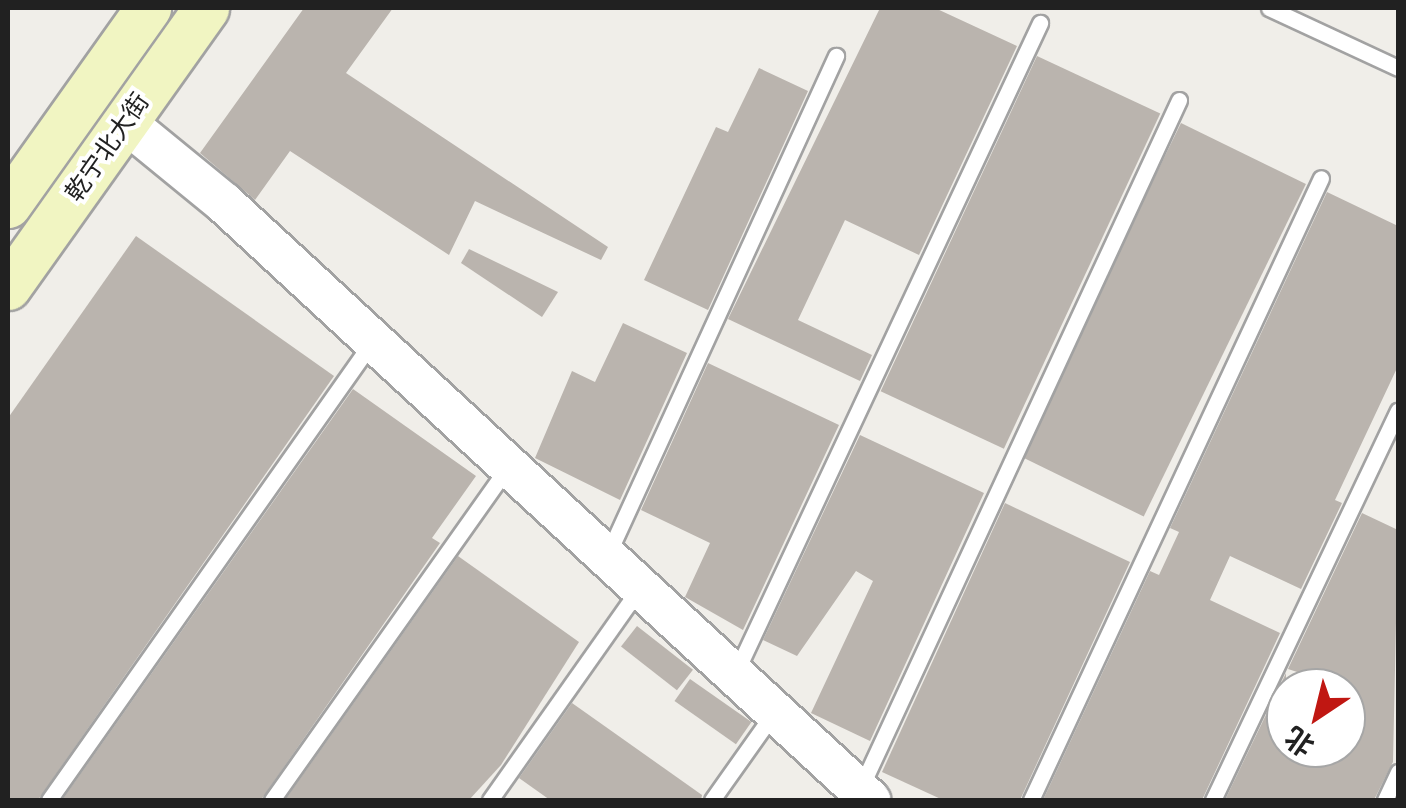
<!DOCTYPE html>
<meta charset="utf-8">
<style>
body{margin:0}
#map{position:relative;width:1406px;height:808px;overflow:hidden;background:#f0eee9;font-family:Helvetica,"Noto Sans SC",sans-serif}
div>[style]{position:absolute}
.building>*{inset:0;background:#bab4ae;transform-origin:0 0}
.roads{filter:drop-shadow(2px 0 #a2a2a2) drop-shadow(-2px 0 #a2a2a2) drop-shadow(0 2px #a2a2a2) drop-shadow(0 -2px #a2a2a2)}
.service>*{height:15px;margin:-7.5px;padding:0 7.5px;transform-origin:7.5px;border-radius:7.5px;background:#fff}
.tertiary>*{height:40px;margin:-20px;padding:0 20px;transform-origin:20px;border-radius:20px;background:#fff}
.secondary>*{height:45px;margin:-22.5px;padding:0 22.5px;transform-origin:22.5px;border-radius:22.5px;background:#f1f5c2}
span{translate:-50% -50%;white-space:nowrap;text-align:center;line-height:1.15;-webkit-text-stroke:8px #fff;paint-order:stroke}
.street-label{font-size:25px;color:#212121}
.frame{position:absolute;inset:0;border:10px solid #212121;pointer-events:none}
.north{position:absolute;left:1266px;top:668px;width:100px;height:100px;box-sizing:border-box;background:#fff;border:2px solid #a6a6a6;border-radius:50%;rotate:215deg;font-size:28px;font-weight:700;line-height:40px;text-align:center;color:#212121}
.north::after{content:'';display:block;margin:auto;width:35px;height:45px;background:#c01712;clip-path:polygon(50% 0,100% 100%,50% 72%,0 100%)}
</style>
<div id="map">
<div class="building">
<i style="clip-path:polygon(304px 8px,393px 8px,346px 73px,608px 247px,601px 260px,475px 201px,449px 255px,290px 151px,255px 200px,200px 153px)"></i>
<i style="clip-path:polygon(880px 8px,935px 8px,1017px 46px,919px 255px,845px 220px,798px 320px,872px 355px,860px 381px,728px 319px)"></i>
<i style="left:1037px;top:56px;width:136px;height:370px;rotate:25deg"></i>
<i style="clip-path:polygon(759px 68px,808px 91px,708px 310px,644px 280px,716px 127px,728px 132px)"></i>
<i style="left:1181px;top:123px;width:139px;height:370px;rotate:26deg"></i>
<i style="clip-path:polygon(1327px 192px,1398px 226px,1398px 366px,1335px 500px,1342px 503px,1301px 589px,1230px 556px,1210px 600px,1280px 633px,1202px 800px,1043px 800px,1150px 571px,1159px 575px,1179px 532px,1170px 528px)"></i>
<i style="clip-path:polygon(136px 236px,334px 376px,38px 800px,8px 800px,8px 418px)"></i>
<i style="clip-path:polygon(469px 249px,558px 292px,542px 317px,461px 263px)"></i>
<i style="clip-path:polygon(623px 323px,687px 353px,620px 500px,535px 458px,572px 371px,595px 382px)"></i>
<i style="clip-path:polygon(708px 363px,839px 425px,743px 630px,685px 597px,710px 543px,641px 510px)"></i>
<i style="clip-path:polygon(353px 389px,476px 476px,432px 538px,440px 543px,261px 800px,62px 800px)"></i>
<i style="clip-path:polygon(860px 435px,984px 493px,870px 741px,811px 713px,873px 581px,856px 571px,797px 656px,763px 640px)"></i>
<i style="clip-path:polygon(1005px 503px,1130px 562px,1020px 800px,943px 800px,882px 772px)"></i>
<i style="clip-path:polygon(1362px 513px,1398px 530px,1393px 762px,1374px 800px,1225px 800px,1286px 673px,1286px 748px,1346px 748px,1346px 688px,1288px 669px)"></i>
<i style="clip-path:polygon(458px 556px,579px 642px,501px 765px,469px 800px,285px 800px)"></i>
<i style="left:637px;top:626px;width:71px;height:26px;rotate:38deg"></i>
<i style="left:690px;top:679px;width:75px;height:27px;rotate:35deg"></i>
<i style="clip-path:polygon(572px 703px,702px 795px,701px 800px,550px 800px,519px 778px)"></i>
</div>
<div class="roads">
<div class="service">
<i style="left:1269px;top:8px;width:142px;rotate:24.9deg"></i>
<i style="left:608px;top:554px;width:548px;rotate:-65.4deg"></i>
<i style="left:736px;top:672px;width:717px;rotate:-64.9deg"></i>
<i style="left:861px;top:787px;width:757px;rotate:-65.16deg"></i>
<i style="left:49px;top:800px;width:560px;rotate:-54.81deg"></i>
<i style="left:272px;top:800px;width:405px;rotate:-54.7deg"></i>
<i style="left:490px;top:800px;width:261px;rotate:-54.8deg"></i>
<i style="left:712px;top:800px;width:105px;rotate:-54.7deg"></i>
<i style="left:1031px;top:800px;width:686px;rotate:-65deg"></i>
<i style="left:1213px;top:800px;width:431px;rotate:-64.6deg"></i>
<i style="left:1385px;top:800px;width:31px;rotate:-65deg"></i>
</div>
<div class="tertiary">
<i style="left:125px;top:122px;width:128px;rotate:39.3deg"></i>
<i style="left:224px;top:203px;width:880px;rotate:42.74deg"></i>
</div>
<div class="secondary">
<i style="left:8px;top:205px;width:242px;rotate:-54.6deg"></i>
<i style="left:8px;top:287px;width:342px;rotate:-54.6deg"></i>
</div>
</div>
<div class="street-label">
<span style="left:107px;top:147px;rotate:-55deg">乾宁北大街</span>
</div>
<div class="frame"></div>
<div class="north">北</div>
</div>
